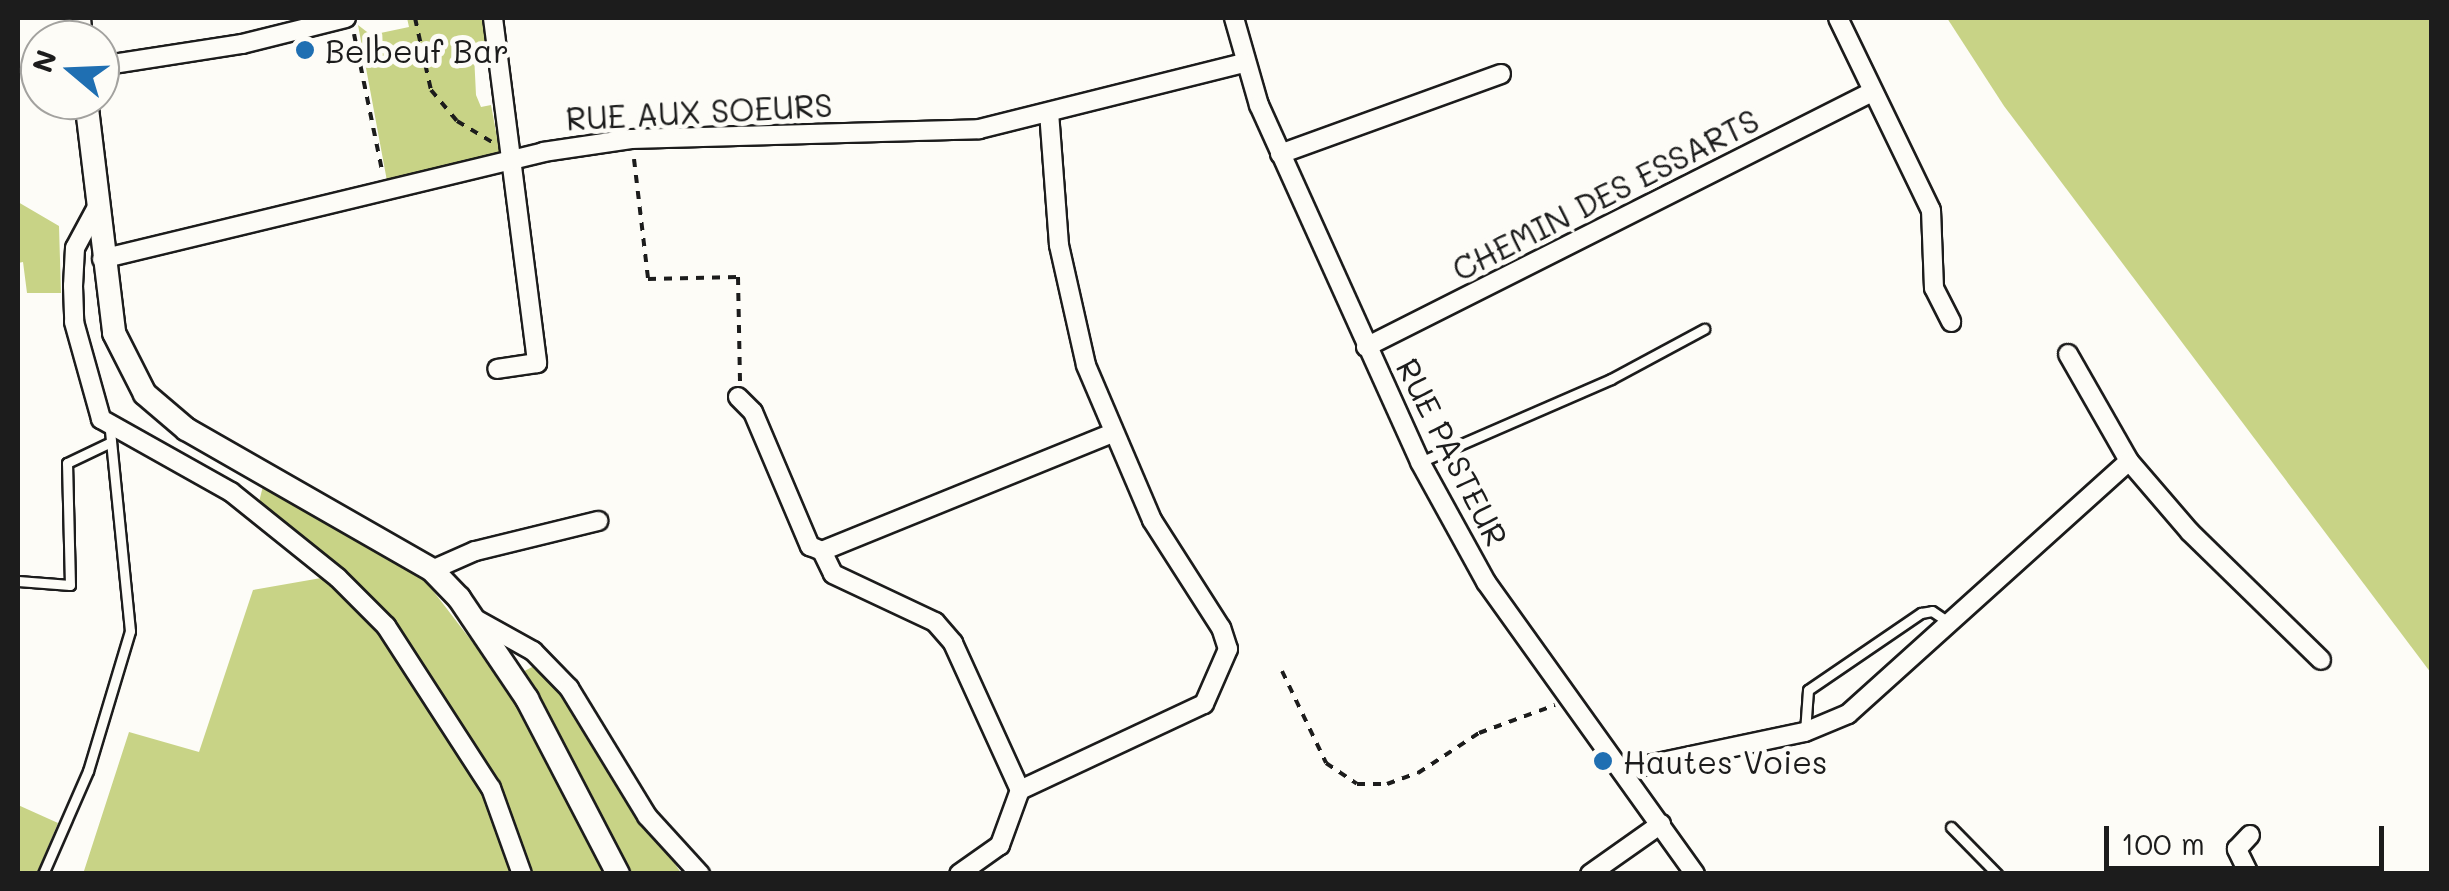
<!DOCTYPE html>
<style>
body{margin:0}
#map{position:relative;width:2449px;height:891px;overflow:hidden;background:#fdfcf7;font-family:Mali,sans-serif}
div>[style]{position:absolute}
.green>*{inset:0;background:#c8d386}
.path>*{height:4px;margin-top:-2px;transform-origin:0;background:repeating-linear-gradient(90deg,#1c1c1c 0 8px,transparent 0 16px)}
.roads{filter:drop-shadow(2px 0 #1c1c1c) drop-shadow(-2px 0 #1c1c1c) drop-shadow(0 2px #1c1c1c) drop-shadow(0 -2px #1c1c1c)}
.lane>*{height:9px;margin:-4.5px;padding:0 4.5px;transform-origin:4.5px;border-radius:4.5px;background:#fdfcf7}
.street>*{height:18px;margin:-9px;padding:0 9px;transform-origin:9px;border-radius:9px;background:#fdfcf7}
.secondary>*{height:22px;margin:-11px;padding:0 11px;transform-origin:11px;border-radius:11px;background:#fdfcf7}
.dots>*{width:28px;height:28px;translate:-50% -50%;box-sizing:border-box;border:5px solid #fdfcf7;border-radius:50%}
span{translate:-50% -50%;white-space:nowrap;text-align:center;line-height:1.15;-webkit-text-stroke:10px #fdfcf7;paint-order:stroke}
.poi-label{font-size:32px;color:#1c1c1c}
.left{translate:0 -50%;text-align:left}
.street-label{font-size:32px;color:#1c1c1c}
.frame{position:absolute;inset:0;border:20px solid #1c1c1c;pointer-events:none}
.north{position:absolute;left:20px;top:20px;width:100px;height:100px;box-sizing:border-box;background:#fdfcf7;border:2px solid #a3a29f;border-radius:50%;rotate:289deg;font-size:28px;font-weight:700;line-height:40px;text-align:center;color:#1c1c1c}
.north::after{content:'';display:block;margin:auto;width:35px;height:45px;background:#1f6fb2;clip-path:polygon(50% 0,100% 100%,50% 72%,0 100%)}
.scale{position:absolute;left:2104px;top:826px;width:280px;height:45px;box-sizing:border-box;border:5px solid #1c1c1c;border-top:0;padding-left:12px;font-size:30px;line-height:35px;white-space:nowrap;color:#1c1c1c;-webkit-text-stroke:8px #fdfcf7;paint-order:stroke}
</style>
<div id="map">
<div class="green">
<i style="clip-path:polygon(407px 18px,484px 18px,486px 46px,474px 54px,476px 95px,481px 107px,491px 105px,500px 153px,387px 181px,358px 25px,371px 35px,409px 27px)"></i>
<i style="clip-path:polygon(1947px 18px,2431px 18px,2431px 673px,2004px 106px)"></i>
<i style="clip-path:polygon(18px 202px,59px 226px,61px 293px,27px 293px,23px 262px,18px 263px)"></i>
<i style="clip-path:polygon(263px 486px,424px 579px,503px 682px,534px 666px,560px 690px,681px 873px,83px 874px,129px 732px,199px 752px,253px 590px,344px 574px,268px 514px,259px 502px)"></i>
<i style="clip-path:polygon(18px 805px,58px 823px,37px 873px,18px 873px)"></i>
</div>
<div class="path">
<i style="left:415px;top:18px;width:74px;rotate:77.5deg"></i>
<i style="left:431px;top:90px;width:40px;rotate:50deg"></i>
<i style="left:457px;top:121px;width:41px;rotate:31deg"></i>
<i style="left:354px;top:34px;width:140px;rotate:78.4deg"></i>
<i style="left:634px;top:159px;width:121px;rotate:83.3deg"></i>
<i style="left:648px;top:279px;width:90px;rotate:-1.3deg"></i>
<i style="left:738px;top:277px;width:104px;rotate:88.9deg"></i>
<i style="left:1282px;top:671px;width:102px;rotate:64.4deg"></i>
<i style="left:1326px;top:763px;width:37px;rotate:34deg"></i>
<i style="left:1357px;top:784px;width:30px"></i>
<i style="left:1387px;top:784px;width:33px;rotate:-20deg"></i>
<i style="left:1418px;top:773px;width:73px;rotate:-33.3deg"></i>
<i style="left:1479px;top:733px;width:81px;rotate:-20.2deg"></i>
</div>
<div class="roads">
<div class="lane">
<i style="left:1420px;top:462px;width:208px;rotate:-23.5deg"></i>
<i style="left:1611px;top:379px;width:106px;rotate:-28.3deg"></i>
<i style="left:18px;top:581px;width:52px;rotate:4.4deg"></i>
<i style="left:70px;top:585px;width:122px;rotate:-91.4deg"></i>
<i style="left:67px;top:463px;width:47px;rotate:-25.5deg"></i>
<i style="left:1805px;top:732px;width:42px;rotate:-85.9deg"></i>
<i style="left:1808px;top:690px;width:137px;rotate:-34.3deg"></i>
<i style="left:1921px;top:613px;width:11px;rotate:-10deg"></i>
<i style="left:1932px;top:611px;width:23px;rotate:34deg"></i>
<i style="left:1951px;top:827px;width:66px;rotate:45.6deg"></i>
<i style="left:43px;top:874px;width:112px;rotate:-66.4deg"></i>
<i style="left:88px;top:771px;width:146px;rotate:-73.3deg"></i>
<i style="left:130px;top:631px;width:203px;rotate:-95.7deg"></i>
</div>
<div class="street">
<i style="left:493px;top:18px;width:348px;rotate:82.7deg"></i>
<i style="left:537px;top:363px;width:40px;rotate:171.5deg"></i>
<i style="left:1234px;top:18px;width:91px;rotate:74deg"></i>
<i style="left:1259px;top:105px;width:392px;rotate:65.7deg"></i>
<i style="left:1420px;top:462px;width:137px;rotate:61.2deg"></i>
<i style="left:1486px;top:582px;width:359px;rotate:54.4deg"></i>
<i style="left:1838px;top:18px;width:213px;rotate:64.2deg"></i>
<i style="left:1931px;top:210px;width:78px;rotate:87.8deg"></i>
<i style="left:1934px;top:288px;width:38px;rotate:63deg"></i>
<i style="left:100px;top:66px;width:144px;rotate:-8.8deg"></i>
<i style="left:242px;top:44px;width:107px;rotate:-14deg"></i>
<i style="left:1280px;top:154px;width:235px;rotate:-19.9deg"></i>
<i style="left:96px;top:209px;width:44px;rotate:118.3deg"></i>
<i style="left:75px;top:248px;width:38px;rotate:93deg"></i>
<i style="left:73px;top:286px;width:36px;rotate:88deg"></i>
<i style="left:74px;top:322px;width:101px;rotate:74.4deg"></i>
<i style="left:101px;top:419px;width:149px;rotate:29.3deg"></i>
<i style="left:231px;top:492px;width:137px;rotate:38.8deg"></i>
<i style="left:338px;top:578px;width:68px;rotate:45deg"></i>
<i style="left:386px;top:626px;width:193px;rotate:57.1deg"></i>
<i style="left:491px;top:788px;width:91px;rotate:70.2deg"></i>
<i style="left:102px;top:259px;width:454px;rotate:-13.6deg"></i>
<i style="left:543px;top:152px;width:89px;rotate:-8.4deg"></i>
<i style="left:631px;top:139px;width:348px;rotate:-1.6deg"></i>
<i style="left:979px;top:129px;width:273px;rotate:-14deg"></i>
<i style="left:1366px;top:347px;width:564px;rotate:-26.75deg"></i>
<i style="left:2068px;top:354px;width:123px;rotate:60.3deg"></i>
<i style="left:738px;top:397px;width:21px;rotate:45deg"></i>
<i style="left:753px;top:412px;width:146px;rotate:67deg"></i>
<i style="left:810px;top:546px;width:13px;rotate:23deg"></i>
<i style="left:822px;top:551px;width:25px;rotate:64deg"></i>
<i style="left:833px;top:574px;width:113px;rotate:25.2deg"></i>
<i style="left:935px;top:622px;width:28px;rotate:49deg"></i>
<i style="left:953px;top:643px;width:162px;rotate:65.5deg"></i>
<i style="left:1020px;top:790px;width:59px;rotate:110deg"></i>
<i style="left:1000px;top:845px;width:50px;rotate:144.7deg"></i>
<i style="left:822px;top:551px;width:314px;rotate:-22.1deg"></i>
<i style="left:432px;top:570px;width:47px;rotate:-23.8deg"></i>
<i style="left:475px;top:551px;width:127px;rotate:-13.7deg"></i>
<i style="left:472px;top:617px;width:70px;rotate:29.1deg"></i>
<i style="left:533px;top:651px;width:52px;rotate:45.8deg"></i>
<i style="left:569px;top:688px;width:150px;rotate:58.6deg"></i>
<i style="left:647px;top:816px;width:79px;rotate:47.6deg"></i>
<i style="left:1624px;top:770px;width:185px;rotate:-11.9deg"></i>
<i style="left:1805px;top:732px;width:47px;rotate:-22.7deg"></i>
<i style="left:1848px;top:714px;width:378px;rotate:-42deg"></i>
<i style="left:2129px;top:461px;width:94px;rotate:49.3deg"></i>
<i style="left:2190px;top:532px;width:183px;rotate:44.3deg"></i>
<i style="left:1020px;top:790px;width:203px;rotate:-25.1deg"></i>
<i style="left:1204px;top:704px;width:60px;rotate:-66.4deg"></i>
<i style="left:1228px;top:649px;width:22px;rotate:-108deg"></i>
<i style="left:1221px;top:628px;width:128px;rotate:-122.6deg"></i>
<i style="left:1152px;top:520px;width:168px;rotate:-113.1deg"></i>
<i style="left:1086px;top:365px;width:123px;rotate:-102.7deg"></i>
<i style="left:1059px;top:245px;width:133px;rotate:-94.3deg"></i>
<i style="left:1590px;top:874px;width:87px;rotate:-35.2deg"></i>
<i style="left:2249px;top:874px;width:28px;rotate:-116deg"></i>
<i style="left:2237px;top:849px;width:19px;rotate:-47deg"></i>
</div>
<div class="secondary">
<i style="left:79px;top:18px;width:22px;rotate:85deg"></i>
<i style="left:86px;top:100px;width:235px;rotate:83.1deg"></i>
<i style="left:114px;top:333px;width:68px;rotate:63.1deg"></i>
<i style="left:145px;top:394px;width:54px;rotate:40.5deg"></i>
<i style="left:186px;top:429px;width:284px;rotate:29.8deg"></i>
<i style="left:432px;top:570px;width:39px;rotate:46deg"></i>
<i style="left:459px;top:598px;width:122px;rotate:56deg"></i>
<i style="left:527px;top:699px;width:197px;rotate:62.5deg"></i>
</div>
</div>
<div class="dots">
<i style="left:305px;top:50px;background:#1f6fb2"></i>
<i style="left:1603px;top:761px;background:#1f6fb2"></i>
</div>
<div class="poi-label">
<span class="left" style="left:325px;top:50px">Belbeuf Bar</span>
<span class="left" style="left:1623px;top:761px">Hautes Voies</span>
</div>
<div class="street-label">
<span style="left:699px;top:111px;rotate:-3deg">RUE AUX SOEURS</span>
<span style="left:1605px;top:194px;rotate:-27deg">CHEMIN DES ESSARTS</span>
<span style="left:1453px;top:452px;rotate:63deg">RUE PASTEUR</span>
</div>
<div class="frame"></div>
<div class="north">N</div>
<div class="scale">100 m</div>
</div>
